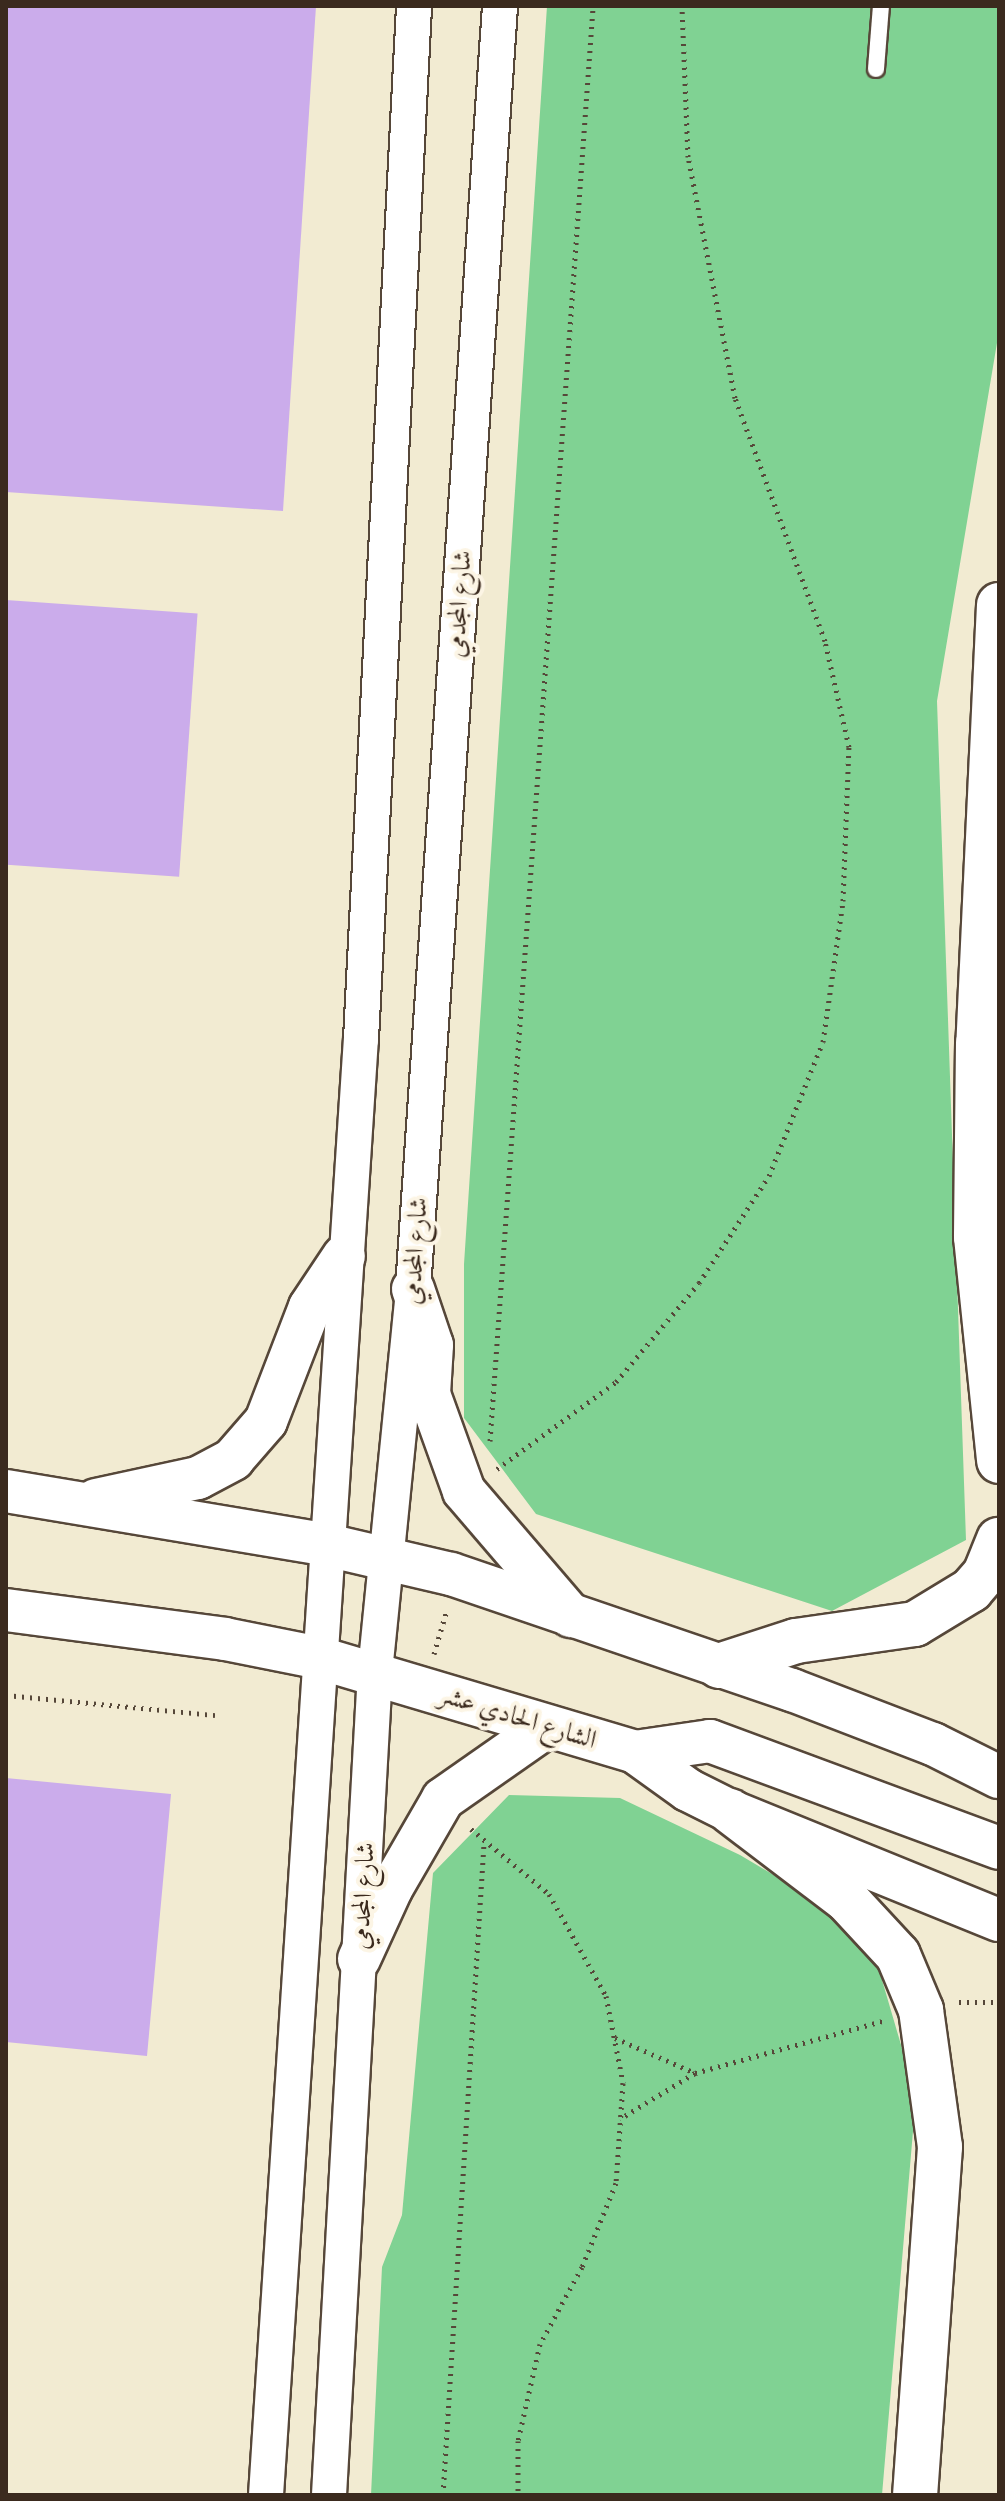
<!DOCTYPE html>
<meta charset="utf-8">
<style>
body{margin:0}
#map{position:relative;width:1005px;height:2501px;overflow:hidden;background:#f2ebd2;font-family:"IM FELL French Canon",Amiri,serif}
div>[style]{position:absolute}
.green>*{inset:0;background:#80d293}
.building>*{inset:0;background:#cbaceb;transform-origin:0 0}
.path>*{height:5px;margin-top:-2.5px;transform-origin:0;background:repeating-linear-gradient(90deg,#564739 0 2px,transparent 0 8px)}
.roads{filter:drop-shadow(2px 0 #564739) drop-shadow(-2px 0 #564739) drop-shadow(0 2px #564739) drop-shadow(0 -2px #564739)}
.service>*{height:16px;margin:-8px;padding:0 8px;transform-origin:8px;border-radius:8px;background:#fff}
.minor>*{height:34px;margin:-17px;padding:0 17px;transform-origin:17px;border-radius:17px;background:#fff}
.tertiary>*{height:42px;margin:-21px;padding:0 21px;transform-origin:21px;border-radius:21px;background:#fff}
.trunk>*{height:44px;margin:-22px;padding:0 22px;transform-origin:22px;border-radius:22px;background:#fff}
span{translate:-50% -50%;white-space:nowrap;text-align:center;line-height:1.15;-webkit-text-stroke:8px #fcf5e5;paint-order:stroke}
.street-label{font-size:26px;color:#3b2a1e}
.frame{position:absolute;inset:0;border:8px solid #3b2a1e;pointer-events:none}
</style>
<div id="map">
<div class="green">
<i style="clip-path:polygon(547px 6px,999px 6px,999px 331px,937px 701px,966px 1540px,832px 1611px,536px 1514px,464px 1418px,464px 1264px)"></i>
<i style="clip-path:polygon(509px 1795px,620px 1798px,740px 1855px,829px 1908px,875px 1956px,916px 2096px,882px 2495px,371px 2495px,382px 2267px,402px 2215px,433px 1873px)"></i>
</div>
<div class="building">
<i style="clip-path:polygon(6px 6px,316px 6px,283px 511px,6px 492px)"></i>
<i style="left:6px;top:600px;width:192px;height:264px;rotate:4deg"></i>
<i style="clip-path:polygon(6px 1778px,171px 1794px,147px 2056px,6px 2042px)"></i>
</div>
<div class="path">
<i style="left:490px;top:1441px;width:1439px;rotate:-85.89deg"></i>
<i style="left:497px;top:1469px;width:147px;rotate:-36.2deg"></i>
<i style="left:616px;top:1382px;width:129px;rotate:-50deg"></i>
<i style="left:699px;top:1283px;width:128px;rotate:-56.8deg"></i>
<i style="left:769px;top:1176px;width:144px;rotate:-68.1deg"></i>
<i style="left:823px;top:1042px;width:142px;rotate:-81.9deg"></i>
<i style="left:843px;top:901px;width:154px;rotate:-87.8deg"></i>
<i style="left:849px;top:747px;width:109px;rotate:-102.8deg"></i>
<i style="left:825px;top:641px;width:259px;rotate:-110.3deg"></i>
<i style="left:735px;top:398px;width:246px;rotate:-101deg"></i>
<i style="left:688px;top:157px;width:151px;rotate:-92.3deg"></i>
<i style="left:434px;top:1654px;width:43px;rotate:-73.7deg"></i>
<i style="left:6px;top:1695px;width:210px;rotate:5.5deg"></i>
<i style="left:471px;top:1829px;width:102px;rotate:39.8deg"></i>
<i style="left:549px;top:1894px;width:117px;rotate:60.8deg"></i>
<i style="left:606px;top:1996px;width:89px;rotate:78.9deg"></i>
<i style="left:623px;top:2083px;width:100px;rotate:94deg"></i>
<i style="left:616px;top:2183px;width:91px;rotate:112deg"></i>
<i style="left:582px;top:2267px;width:88px;rotate:118.6deg"></i>
<i style="left:540px;top:2344px;width:99px;rotate:102.8deg"></i>
<i style="left:518px;top:2441px;width:54px;rotate:90deg"></i>
<i style="left:959px;top:2002px;width:40px"></i>
<i style="left:615px;top:2038px;width:87px;rotate:23.6deg"></i>
<i style="left:695px;top:2073px;width:88px;rotate:148.5deg"></i>
<i style="left:695px;top:2073px;width:195px;rotate:-15.5deg"></i>
<i style="left:443px;top:2495px;width:652px;rotate:-86.4deg"></i>
</div>
<div class="roads">
<div class="service">
<i style="left:876px;top:69px;width:63px;rotate:-85.5deg"></i>
</div>
<div class="minor">
<i style="left:266px;top:2495px;width:1459px;rotate:-86.27deg"></i>
<i style="left:361px;top:1039px;width:1034px;rotate:-87.06deg"></i>
<i style="left:329px;top:2495px;width:824px;rotate:-86.8deg"></i>
<i style="left:375px;top:1672px;width:385px;rotate:-84.3deg"></i>
<i style="left:413px;top:1289px;width:1286px;rotate:-86.12deg"></i>
</div>
<div class="tertiary">
<i style="left:413px;top:1289px;width:59px;rotate:71.3deg"></i>
<i style="left:432px;top:1345px;width:49px;rotate:93.5deg"></i>
<i style="left:429px;top:1394px;width:103px;rotate:70.2deg"></i>
<i style="left:464px;top:1491px;width:165px;rotate:49.4deg"></i>
<i style="left:6px;top:1491px;width:326px;rotate:9.5deg"></i>
<i style="left:327px;top:1545px;width:127px;rotate:13.2deg"></i>
<i style="left:451px;top:1574px;width:360px;rotate:18.8deg"></i>
<i style="left:792px;top:1690px;width:151px;rotate:21deg"></i>
<i style="left:933px;top:1744px;width:74px;rotate:26.6deg"></i>
<i style="left:96px;top:1500px;width:104px;rotate:-12.2deg"></i>
<i style="left:198px;top:1478px;width:40px;rotate:-28deg"></i>
<i style="left:233px;top:1459px;width:50px;rotate:-49deg"></i>
<i style="left:266px;top:1421px;width:122px;rotate:-68.9deg"></i>
<i style="left:310px;top:1307px;width:61px;rotate:-56.3deg"></i>
<i style="left:6px;top:1610px;width:221px;rotate:7.5deg"></i>
<i style="left:225px;top:1639px;width:97px;rotate:11.3deg"></i>
<i style="left:320px;top:1658px;width:329px;rotate:16.6deg"></i>
<i style="left:635px;top:1752px;width:65px;rotate:35.6deg"></i>
<i style="left:688px;top:1790px;width:47px;rotate:26.6deg"></i>
<i style="left:730px;top:1811px;width:290px;rotate:22.1deg"></i>
<i style="left:635px;top:1752px;width:76px;rotate:-8.3deg"></i>
<i style="left:710px;top:1741px;width:308px;rotate:20.3deg"></i>
<i style="left:359px;top:1959px;width:77px;rotate:-65.4deg"></i>
<i style="left:391px;top:1889px;width:104px;rotate:-60deg"></i>
<i style="left:443px;top:1799px;width:126px;rotate:-35deg"></i>
</div>
<div class="trunk">
<i style="left:999px;top:605px;width:439px;rotate:92.7deg"></i>
<i style="left:978px;top:1043px;width:194px;rotate:90.6deg"></i>
<i style="left:976px;top:1237px;width:225px;rotate:84.1deg"></i>
<i style="left:719px;top:1666px;width:81px;rotate:-18deg"></i>
<i style="left:796px;top:1641px;width:120px;rotate:-8.1deg"></i>
<i style="left:915px;top:1624px;width:66px;rotate:-31.3deg"></i>
<i style="left:971px;top:1590px;width:21px;rotate:-49deg"></i>
<i style="left:985px;top:1574px;width:37px;rotate:-68deg"></i>
<i style="left:730px;top:1811px;width:147px;rotate:37.3deg"></i>
<i style="left:847px;top:1900px;width:75px;rotate:47.2deg"></i>
<i style="left:898px;top:1955px;width:60px;rotate:67.3deg"></i>
<i style="left:921px;top:2010px;width:138px;rotate:82.1deg"></i>
<i style="left:940px;top:2147px;width:349px;rotate:94.1deg"></i>
</div>
</div>
<div class="street-label">
<span style="left:459px;top:604px;rotate:-86deg">شارع المجدمي</span>
<span style="left:415px;top:1251px;rotate:-86deg">شارع المجدمي</span>
<span style="left:518px;top:1717px;rotate:17deg">الشارع الحادي عشر</span>
<span style="left:363px;top:1896px;rotate:-87deg">شارع المجدمي</span>
</div>
<div class="frame"></div>
</div>
